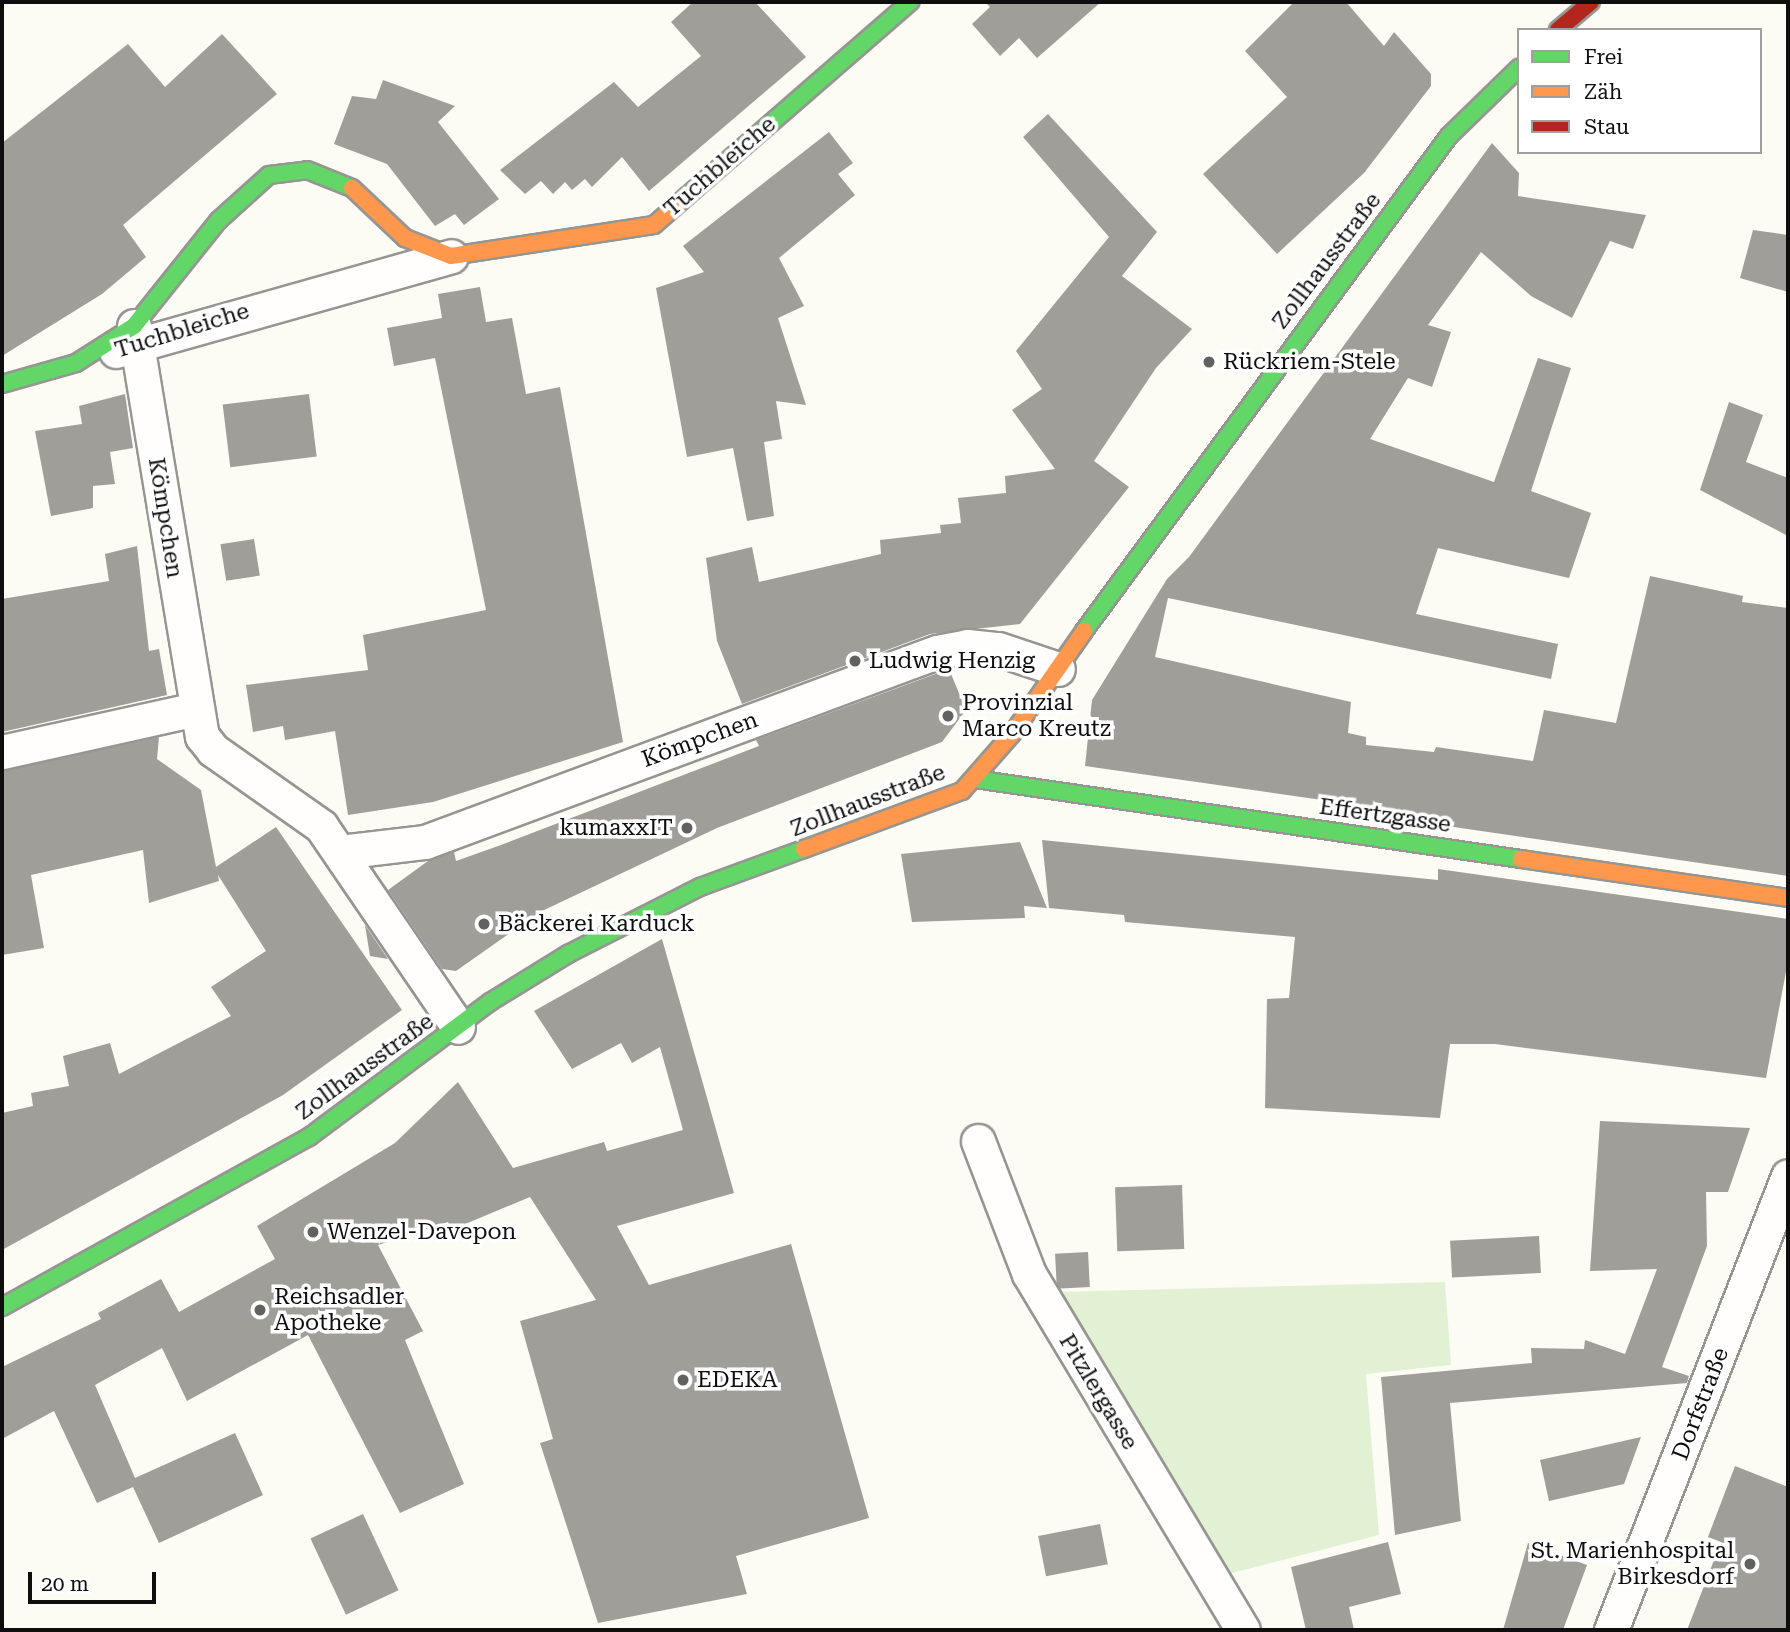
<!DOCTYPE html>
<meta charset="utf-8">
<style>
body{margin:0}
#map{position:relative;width:1790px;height:1632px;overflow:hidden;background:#fcfbf4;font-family:"Roboto Serif",serif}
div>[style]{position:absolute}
.green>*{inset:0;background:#e2f1d4}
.building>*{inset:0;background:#9f9e99;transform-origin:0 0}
.roads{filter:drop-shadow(2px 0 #959592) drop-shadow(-2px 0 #959592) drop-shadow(0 2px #959592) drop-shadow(0 -2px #959592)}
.street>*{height:33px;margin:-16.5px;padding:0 16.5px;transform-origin:16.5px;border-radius:16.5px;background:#fffefd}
.fast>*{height:16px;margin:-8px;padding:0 8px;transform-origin:8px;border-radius:8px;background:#63d668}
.slow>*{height:16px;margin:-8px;padding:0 8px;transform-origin:8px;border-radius:8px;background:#ff974d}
.jam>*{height:16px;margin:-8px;padding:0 8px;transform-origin:8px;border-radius:8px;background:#b3261e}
.dots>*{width:19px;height:19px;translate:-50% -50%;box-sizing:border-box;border:4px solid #fff;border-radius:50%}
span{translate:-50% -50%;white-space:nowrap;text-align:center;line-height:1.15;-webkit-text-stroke:7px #fff;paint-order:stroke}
.street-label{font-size:23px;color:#0e0e0e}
.poi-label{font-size:23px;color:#0e0e0e}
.left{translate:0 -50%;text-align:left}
.right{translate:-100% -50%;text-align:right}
.frame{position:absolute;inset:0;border:4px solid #0e0e0e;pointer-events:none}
.legend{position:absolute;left:1517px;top:28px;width:245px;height:126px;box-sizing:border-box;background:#fff;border:2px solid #9f9f9f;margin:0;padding:9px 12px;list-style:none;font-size:21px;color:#0e0e0e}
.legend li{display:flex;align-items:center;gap:14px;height:35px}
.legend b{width:35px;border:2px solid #9f9f9f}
.scale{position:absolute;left:28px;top:1572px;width:128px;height:32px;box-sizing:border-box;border:4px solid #0e0e0e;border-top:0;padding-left:9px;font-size:21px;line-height:24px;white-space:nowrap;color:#0e0e0e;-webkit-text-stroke:5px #fff;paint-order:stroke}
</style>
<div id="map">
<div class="green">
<i style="clip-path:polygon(1445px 1282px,1451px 1365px,1366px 1374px,1379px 1535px,1228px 1574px,1058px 1292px)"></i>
</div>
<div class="building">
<i style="clip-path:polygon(693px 2px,755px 2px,806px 57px,649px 191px,622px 157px,592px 187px,585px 179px,572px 190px,565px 182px,553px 194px,541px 181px,525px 194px,500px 170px,614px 82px,638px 107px,701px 56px,671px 22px)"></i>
<i style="clip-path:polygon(985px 2px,1101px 2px,1037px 58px,1019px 38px,1000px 56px,972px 24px,990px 7px)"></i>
<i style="clip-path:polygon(1294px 2px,1346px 2px,1384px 46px,1394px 32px,1431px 74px,1431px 86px,1364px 173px,1277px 254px,1203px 174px,1287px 97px,1245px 51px)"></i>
<i style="clip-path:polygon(222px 34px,277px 94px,123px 225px,146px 257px,102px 294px,2px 356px,2px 143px,128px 44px,165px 87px)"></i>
<i style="clip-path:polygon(383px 80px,455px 106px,438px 122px,499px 199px,464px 225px,455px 214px,435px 226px,387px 164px,334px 144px,352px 96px,376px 99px)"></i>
<i style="clip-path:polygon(1048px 114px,1157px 232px,1122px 276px,1192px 329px,1156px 368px,1094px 461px,1129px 487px,1020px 624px,930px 634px,742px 704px,717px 641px,706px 558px,752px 547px,759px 582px,881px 554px,880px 540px,941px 533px,940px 525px,961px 523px,958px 498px,1006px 493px,1005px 476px,1055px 469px,1012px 410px,1042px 389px,1016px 351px,1109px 237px,1023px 137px)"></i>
<i style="clip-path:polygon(829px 132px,853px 163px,838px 174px,855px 195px,779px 258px,804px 306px,778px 318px,806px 405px,776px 401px,782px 439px,764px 442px,774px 516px,747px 521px,733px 448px,687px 457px,656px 288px,704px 272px,683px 246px)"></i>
<i style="clip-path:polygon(1492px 143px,1519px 173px,1518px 196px,1646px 215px,1633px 249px,1610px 241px,1572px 318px,1531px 296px,1481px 252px,1428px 325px,1451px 332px,1432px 387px,1408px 378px,1370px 439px,1494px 482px,1538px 358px,1571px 368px,1531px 491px,1591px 513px,1569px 578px,1438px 548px,1416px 614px,1558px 644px,1551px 679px,1168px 598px,1155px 657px,1351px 702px,1348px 733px,1366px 737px,1366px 745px,1434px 752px,1436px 747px,1533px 761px,1544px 710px,1616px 723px,1650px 576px,1743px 596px,1742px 602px,1788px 608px,1788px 876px,1440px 825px,1440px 817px,1085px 766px,1092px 700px,1167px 579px,1189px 557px)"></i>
<i style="clip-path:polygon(1753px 230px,1788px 235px,1788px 292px,1740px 278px)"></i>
<i style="clip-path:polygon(480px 287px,486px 322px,512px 318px,526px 394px,560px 387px,623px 742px,433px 802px,348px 815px,335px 731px,285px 740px,283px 726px,253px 732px,246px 685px,368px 670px,363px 635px,486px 610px,435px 358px,394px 366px,387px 328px,442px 318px,438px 294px)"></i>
<i style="clip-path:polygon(125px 394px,133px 448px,110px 452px,115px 484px,93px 486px,93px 508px,51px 516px,35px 431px,82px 424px,79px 406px)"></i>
<i style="left:309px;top:394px;width:63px;height:87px;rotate:83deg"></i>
<i style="clip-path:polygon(1729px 402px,1763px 415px,1746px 462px,1788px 478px,1788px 536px,1700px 490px)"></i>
<i style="left:254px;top:539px;width:37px;height:34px;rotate:81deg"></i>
<i style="clip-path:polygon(137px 546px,149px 651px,159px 649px,167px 695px,2px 732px,2px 599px,109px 581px,105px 554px)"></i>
<i style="clip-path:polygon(949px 669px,966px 710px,942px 742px,717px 828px,540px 912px,456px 971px,442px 969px,388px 890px,428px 861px,454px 852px,456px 861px,501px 845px,759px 746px,756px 740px)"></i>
<i style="clip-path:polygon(159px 737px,157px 759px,201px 790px,216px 867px,276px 827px,402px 1010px,283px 1095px,2px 1250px,2px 1113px,33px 1106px,31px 1093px,69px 1086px,63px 1056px,110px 1043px,119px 1074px,231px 1016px,211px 987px,266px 951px,218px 875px,219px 881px,149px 903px,143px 850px,31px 875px,44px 948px,2px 955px,2px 771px)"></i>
<i style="clip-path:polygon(1042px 840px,1438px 880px,1438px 869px,1788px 919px,1788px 961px,1766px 1078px,1495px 1044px,1450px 1044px,1440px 1118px,1265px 1108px,1267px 999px,1289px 998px,1295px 937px,1125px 922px,1124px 915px,1049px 908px)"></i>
<i style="clip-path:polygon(1020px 842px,1047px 908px,1024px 906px,1025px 918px,912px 922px,901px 854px)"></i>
<i style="clip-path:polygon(365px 925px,388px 959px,370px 956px)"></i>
<i style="clip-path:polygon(662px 939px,734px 1193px,617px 1226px,649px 1285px,791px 1244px,869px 1518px,736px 1556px,747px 1594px,598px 1623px,540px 1443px,553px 1439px,520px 1321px,596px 1300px,530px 1197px,451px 1230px,448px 1222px,378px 1245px,423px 1331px,405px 1340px,464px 1484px,400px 1513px,308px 1335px,187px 1401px,162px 1348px,95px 1385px,135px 1478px,235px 1433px,263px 1495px,159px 1543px,133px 1487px,97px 1503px,54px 1411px,2px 1439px,2px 1367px,101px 1319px,98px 1313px,161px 1279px,179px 1312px,275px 1259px,257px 1226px,395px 1143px,458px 1082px,513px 1168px,604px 1142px,607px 1151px,683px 1130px,660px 1047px,632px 1063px,621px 1043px,572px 1069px,534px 1011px)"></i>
<i style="clip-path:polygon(1600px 1121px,1750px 1128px,1728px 1192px,1706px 1192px,1707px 1246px,1662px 1367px,1689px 1376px,1687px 1383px,1450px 1403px,1461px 1521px,1395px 1535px,1381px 1377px,1532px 1363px,1531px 1348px,1584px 1349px,1585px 1340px,1625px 1354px,1657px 1269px,1590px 1271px)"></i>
<i style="left:1182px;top:1185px;width:64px;height:67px;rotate:88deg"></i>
<i style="left:1539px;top:1236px;width:37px;height:89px;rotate:87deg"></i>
<i style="left:1088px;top:1252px;width:35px;height:33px;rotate:87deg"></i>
<i style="clip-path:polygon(1641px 1437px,1624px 1484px,1549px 1501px,1540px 1460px)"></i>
<i style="clip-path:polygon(1735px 1466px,1788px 1487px,1788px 1630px,1687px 1630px,1721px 1542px,1708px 1537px)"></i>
<i style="left:363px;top:1514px;width:84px;height:58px;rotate:65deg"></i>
<i style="left:1100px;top:1524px;width:41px;height:63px;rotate:79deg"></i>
<i style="clip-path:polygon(1388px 1542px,1401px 1594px,1349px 1607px,1354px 1630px,1306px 1630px,1291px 1567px)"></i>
<i style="clip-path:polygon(1528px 1543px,1587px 1565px,1563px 1630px,1503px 1630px)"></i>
</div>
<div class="roads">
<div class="street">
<i style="left:134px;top:326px;width:416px;rotate:80.6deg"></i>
<i style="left:202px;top:736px;width:18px;rotate:52deg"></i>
<i style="left:213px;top:750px;width:132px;rotate:35.1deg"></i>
<i style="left:321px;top:826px;width:243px;rotate:55.7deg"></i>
<i style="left:116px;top:351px;width:348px;rotate:-15.8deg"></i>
<i style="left:2px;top:752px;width:199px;rotate:-12.5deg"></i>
<i style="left:340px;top:852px;width:86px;rotate:-6.7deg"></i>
<i style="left:425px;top:842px;width:546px;rotate:-20.36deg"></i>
<i style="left:937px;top:652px;width:31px;rotate:-11deg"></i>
<i style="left:967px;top:646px;width:31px;rotate:6deg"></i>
<i style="left:998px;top:649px;width:63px;rotate:18.4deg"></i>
<i style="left:978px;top:1141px;width:142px;rotate:69deg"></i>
<i style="left:1029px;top:1274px;width:415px;rotate:59deg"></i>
<i style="left:1611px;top:1630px;width:487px;rotate:-68.7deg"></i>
</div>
<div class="fast">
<i style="left:687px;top:196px;width:296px;rotate:-41deg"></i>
<i style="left:2px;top:384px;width:77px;rotate:-15.8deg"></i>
<i style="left:76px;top:363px;width:69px;rotate:-32.5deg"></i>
<i style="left:134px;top:326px;width:136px;rotate:-51.3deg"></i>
<i style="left:219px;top:220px;width:67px;rotate:-42deg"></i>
<i style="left:269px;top:175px;width:38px;rotate:-7deg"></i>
<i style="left:307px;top:170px;width:48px;rotate:21.8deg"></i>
<i style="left:1084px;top:631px;width:615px;rotate:-53.6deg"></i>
<i style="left:1449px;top:136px;width:98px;rotate:-44.2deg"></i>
<i style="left:975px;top:779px;width:552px;rotate:8.34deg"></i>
<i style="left:2px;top:1307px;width:351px;rotate:-29deg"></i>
<i style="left:309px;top:1137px;width:226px;rotate:-36.7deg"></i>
<i style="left:490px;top:1002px;width:92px;rotate:-31.6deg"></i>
<i style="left:568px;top:954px;width:148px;rotate:-26.9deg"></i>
<i style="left:700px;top:887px;width:111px;rotate:-20.1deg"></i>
</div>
<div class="slow">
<i style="left:352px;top:188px;width:73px;rotate:43.3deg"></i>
<i style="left:405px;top:238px;width:49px;rotate:21.4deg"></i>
<i style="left:451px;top:256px;width:205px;rotate:-8.7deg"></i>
<i style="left:654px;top:225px;width:44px;rotate:-41.3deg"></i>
<i style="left:804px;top:849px;width:168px;rotate:-20.2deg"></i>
<i style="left:962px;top:791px;width:76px;rotate:-48.7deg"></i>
<i style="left:1012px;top:734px;width:126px;rotate:-55deg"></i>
<i style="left:1521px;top:859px;width:270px;rotate:8.3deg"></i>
</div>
<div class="jam">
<i style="left:1558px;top:30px;width:43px;rotate:-40.3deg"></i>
</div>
</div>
<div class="dots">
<i style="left:1209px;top:362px;background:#61615e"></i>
<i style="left:855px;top:661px;background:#61615e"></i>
<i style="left:948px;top:716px;background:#61615e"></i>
<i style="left:687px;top:828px;background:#61615e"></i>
<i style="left:484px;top:924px;background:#61615e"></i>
<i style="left:313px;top:1232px;background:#61615e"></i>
<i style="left:260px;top:1310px;background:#61615e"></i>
<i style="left:683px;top:1380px;background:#61615e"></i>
<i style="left:1750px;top:1564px;background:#61615e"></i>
</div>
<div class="street-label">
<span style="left:720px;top:167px;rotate:-41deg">Tuchbleiche</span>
<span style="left:1327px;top:261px;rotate:-53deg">Zollhausstraße</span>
<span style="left:182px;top:331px;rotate:-17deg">Tuchbleiche</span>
<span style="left:165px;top:518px;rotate:81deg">Kömpchen</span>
<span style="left:700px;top:740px;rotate:-20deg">Kömpchen</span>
<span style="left:868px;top:801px;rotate:-21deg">Zollhausstraße</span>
<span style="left:1385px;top:816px;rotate:8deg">Effertzgasse</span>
<span style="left:365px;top:1067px;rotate:-36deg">Zollhausstraße</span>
<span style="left:1098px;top:1392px;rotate:59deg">Pitzlergasse</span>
<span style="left:1701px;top:1404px;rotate:-69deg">Dorfstraße</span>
</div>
<div class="poi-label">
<span class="left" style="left:1223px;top:362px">Rückriem-Stele</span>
<span class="left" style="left:869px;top:661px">Ludwig Henzig</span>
<span class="left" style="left:962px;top:716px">Provinzial<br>Marco Kreutz</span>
<span class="right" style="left:673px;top:828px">kumaxxIT</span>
<span class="left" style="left:498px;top:924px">Bäckerei Karduck</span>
<span class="left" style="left:327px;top:1232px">Wenzel-Davepon</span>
<span class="left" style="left:274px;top:1310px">Reichsadler<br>Apotheke</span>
<span class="left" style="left:697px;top:1380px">EDEKA</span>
<span class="right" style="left:1734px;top:1564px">St. Marienhospital<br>Birkesdorf</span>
</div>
<div class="frame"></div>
<ul class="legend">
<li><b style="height:9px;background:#63d668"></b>Frei</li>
<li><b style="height:9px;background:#ff974d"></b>Zäh</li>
<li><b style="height:9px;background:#b3261e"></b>Stau</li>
</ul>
<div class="scale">20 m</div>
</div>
